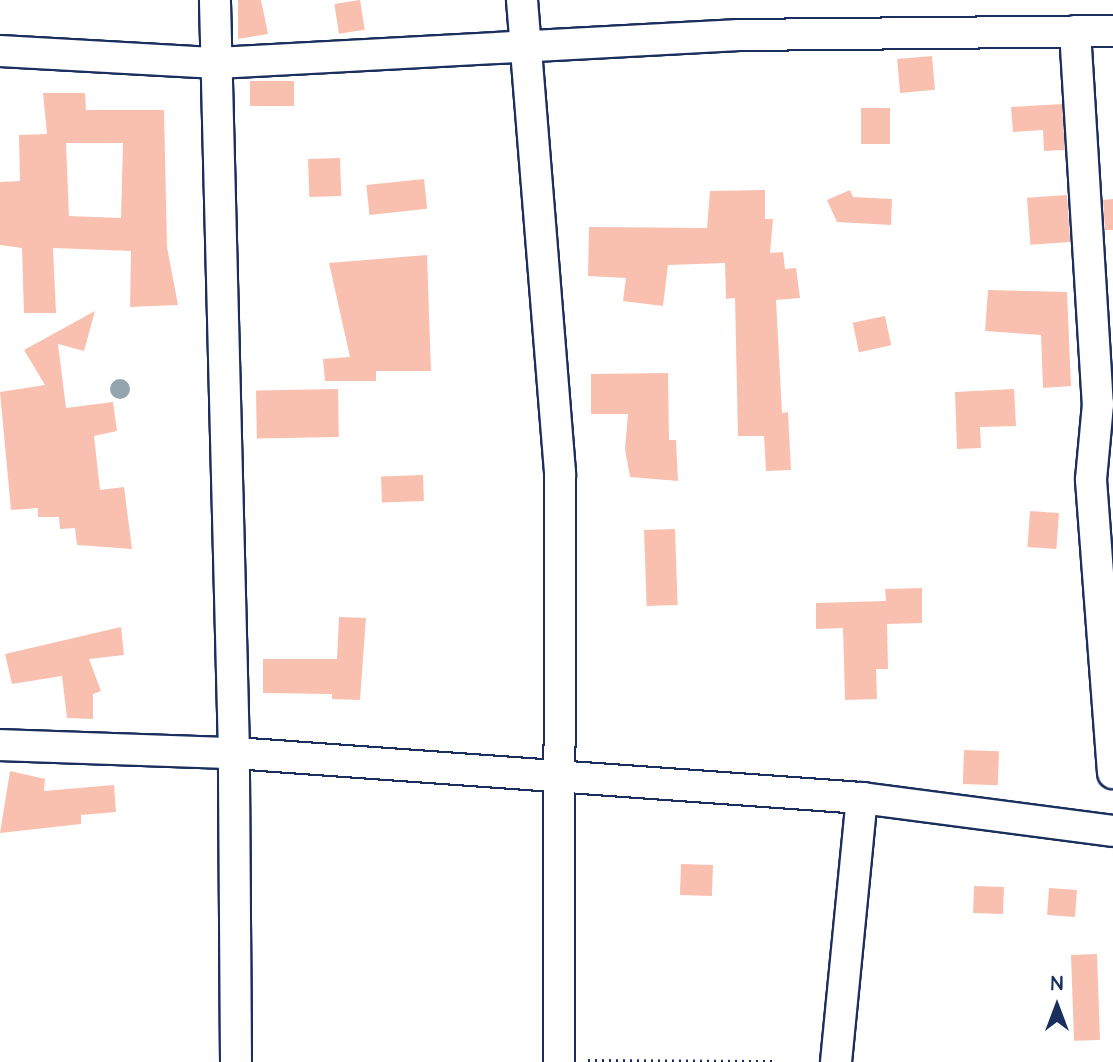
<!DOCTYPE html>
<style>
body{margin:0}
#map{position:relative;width:1113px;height:1062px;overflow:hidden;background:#fff;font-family:"Architects Daughter",sans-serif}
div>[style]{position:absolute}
.building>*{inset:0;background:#f9c0af;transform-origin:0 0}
.path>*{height:4.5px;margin-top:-2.25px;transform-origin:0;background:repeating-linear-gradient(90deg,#1b2f5e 0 2px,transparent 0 7px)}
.roads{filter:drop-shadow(2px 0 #1b2f5e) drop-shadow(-2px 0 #1b2f5e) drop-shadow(0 2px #1b2f5e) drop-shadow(0 -2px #1b2f5e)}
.minor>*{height:30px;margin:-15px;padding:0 15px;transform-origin:15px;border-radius:15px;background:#fff}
.trees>*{width:20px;height:20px;margin:-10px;border-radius:50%;background:#95a5b0}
span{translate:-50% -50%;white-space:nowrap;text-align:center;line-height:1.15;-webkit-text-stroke:5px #fff;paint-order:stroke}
.north{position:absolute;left:1022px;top:971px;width:70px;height:70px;-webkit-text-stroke:5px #fff;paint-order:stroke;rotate:0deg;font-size:19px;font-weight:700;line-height:28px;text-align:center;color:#1b2f5e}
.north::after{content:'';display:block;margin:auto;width:24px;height:32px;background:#1b2f5e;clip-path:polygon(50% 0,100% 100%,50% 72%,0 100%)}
</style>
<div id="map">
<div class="building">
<i style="clip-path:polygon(238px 0,261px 0,268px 34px,238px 39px)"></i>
<i style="left:360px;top:0;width:30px;height:26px;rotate:81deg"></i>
<i style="left:932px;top:56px;width:34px;height:35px;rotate:85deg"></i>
<i style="left:250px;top:81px;width:44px;height:25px"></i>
<i style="clip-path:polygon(evenodd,43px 93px,85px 93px,86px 110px,164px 110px,167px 247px,178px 305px,130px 307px,131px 251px,53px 248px,56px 313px,24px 313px,22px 248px,0 245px,0 182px,20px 181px,19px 135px,47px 134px,43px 93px,66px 143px,123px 143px,121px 218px,69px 216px,66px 143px)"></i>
<i style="clip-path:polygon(1062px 104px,1065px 150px,1044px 151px,1043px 130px,1013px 132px,1011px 107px)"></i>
<i style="left:861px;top:108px;width:29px;height:36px"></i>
<i style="left:340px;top:158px;width:38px;height:32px;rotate:88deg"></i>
<i style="left:424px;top:179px;width:30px;height:58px;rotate:84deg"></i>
<i style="clip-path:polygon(765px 190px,765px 219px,773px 219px,770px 253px,783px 252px,785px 269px,796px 268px,800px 298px,776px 300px,782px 413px,788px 412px,791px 470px,766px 471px,764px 436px,738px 436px,735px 298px,726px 299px,725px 263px,668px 265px,663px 306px,623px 301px,626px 278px,588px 276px,589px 227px,707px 228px,710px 191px)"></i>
<i style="clip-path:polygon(850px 190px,853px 197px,892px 199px,891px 225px,837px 222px,827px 200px)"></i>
<i style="left:1067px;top:195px;width:47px;height:40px;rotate:86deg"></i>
<i style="clip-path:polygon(1113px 199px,1113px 230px,1105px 230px,1103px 200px)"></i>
<i style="clip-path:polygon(427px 255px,431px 371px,376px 371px,376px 381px,325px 381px,323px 359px,350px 357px,329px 263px)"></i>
<i style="clip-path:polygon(988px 290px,1067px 292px,1071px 386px,1043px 388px,1041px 335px,985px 331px)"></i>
<i style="clip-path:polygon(95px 311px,84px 351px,58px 344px,66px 408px,113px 402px,117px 431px,94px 436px,100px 490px,124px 487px,132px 549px,77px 545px,75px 528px,60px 529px,59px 517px,38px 517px,38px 508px,11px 510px,0 392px,45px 385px,24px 350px)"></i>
<i style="left:885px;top:316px;width:30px;height:33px;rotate:78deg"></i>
<i style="clip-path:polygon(668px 373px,669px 440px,676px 440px,678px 481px,630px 477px,625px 449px,628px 414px,591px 414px,591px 374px)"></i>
<i style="left:338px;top:389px;width:48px;height:82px;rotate:89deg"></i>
<i style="clip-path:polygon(1014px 389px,1016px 426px,980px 427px,981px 448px,957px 449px,955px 392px)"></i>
<i style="left:423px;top:475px;width:26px;height:42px;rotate:88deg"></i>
<i style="left:1030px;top:511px;width:29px;height:36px;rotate:4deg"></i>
<i style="left:675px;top:529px;width:76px;height:31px;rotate:88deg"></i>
<i style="clip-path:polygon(922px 588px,922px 623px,887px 624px,888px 669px,876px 669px,877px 699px,845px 700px,843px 628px,816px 629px,816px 603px,886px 601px,885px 589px)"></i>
<i style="clip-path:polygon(339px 617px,366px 618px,360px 700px,332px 699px,332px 694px,263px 693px,263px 659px,337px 659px)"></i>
<i style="clip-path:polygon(121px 627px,124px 655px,89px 659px,101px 691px,93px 694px,93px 719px,67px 718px,62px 676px,12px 684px,5px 654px)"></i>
<i style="left:964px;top:750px;width:35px;height:34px;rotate:2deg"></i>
<i style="clip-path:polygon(10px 771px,45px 779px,44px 791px,114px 785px,116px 812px,81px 815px,81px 824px,0 833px)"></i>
<i style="left:681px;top:864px;width:32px;height:31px;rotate:2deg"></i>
<i style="left:974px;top:886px;width:30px;height:27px;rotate:2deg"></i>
<i style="left:1049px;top:888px;width:28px;height:27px;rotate:4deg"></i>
<i style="left:1097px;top:954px;width:86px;height:26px;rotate:88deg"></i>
</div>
<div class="path">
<i style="left:588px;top:1061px;width:189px;rotate:0.3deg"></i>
</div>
<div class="roads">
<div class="minor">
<i style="left:522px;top:0;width:475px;rotate:85.4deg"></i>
<i style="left:560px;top:473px;width:589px;rotate:90.1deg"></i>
<i style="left:1075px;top:31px;width:374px;rotate:86.5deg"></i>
<i style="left:1098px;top:404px;width:76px;rotate:95.3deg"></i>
<i style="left:1091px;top:480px;width:294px;rotate:85.7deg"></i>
<i style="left:0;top:51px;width:217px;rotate:3.2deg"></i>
<i style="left:217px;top:63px;width:523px;rotate:-3.07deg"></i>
<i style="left:739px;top:35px;width:374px;rotate:-0.6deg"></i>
<i style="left:0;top:745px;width:234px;rotate:2deg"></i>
<i style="left:234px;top:753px;width:753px;rotate:-91.45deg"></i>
<i style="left:236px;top:1062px;width:309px;rotate:-90.4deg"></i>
<i style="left:234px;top:753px;width:630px;rotate:4.1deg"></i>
<i style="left:862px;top:798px;width:253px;rotate:7.5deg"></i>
<i style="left:836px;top:1062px;width:265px;rotate:-84.4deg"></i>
</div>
</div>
<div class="trees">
<i style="left:120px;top:389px"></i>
</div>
<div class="north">N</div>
</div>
